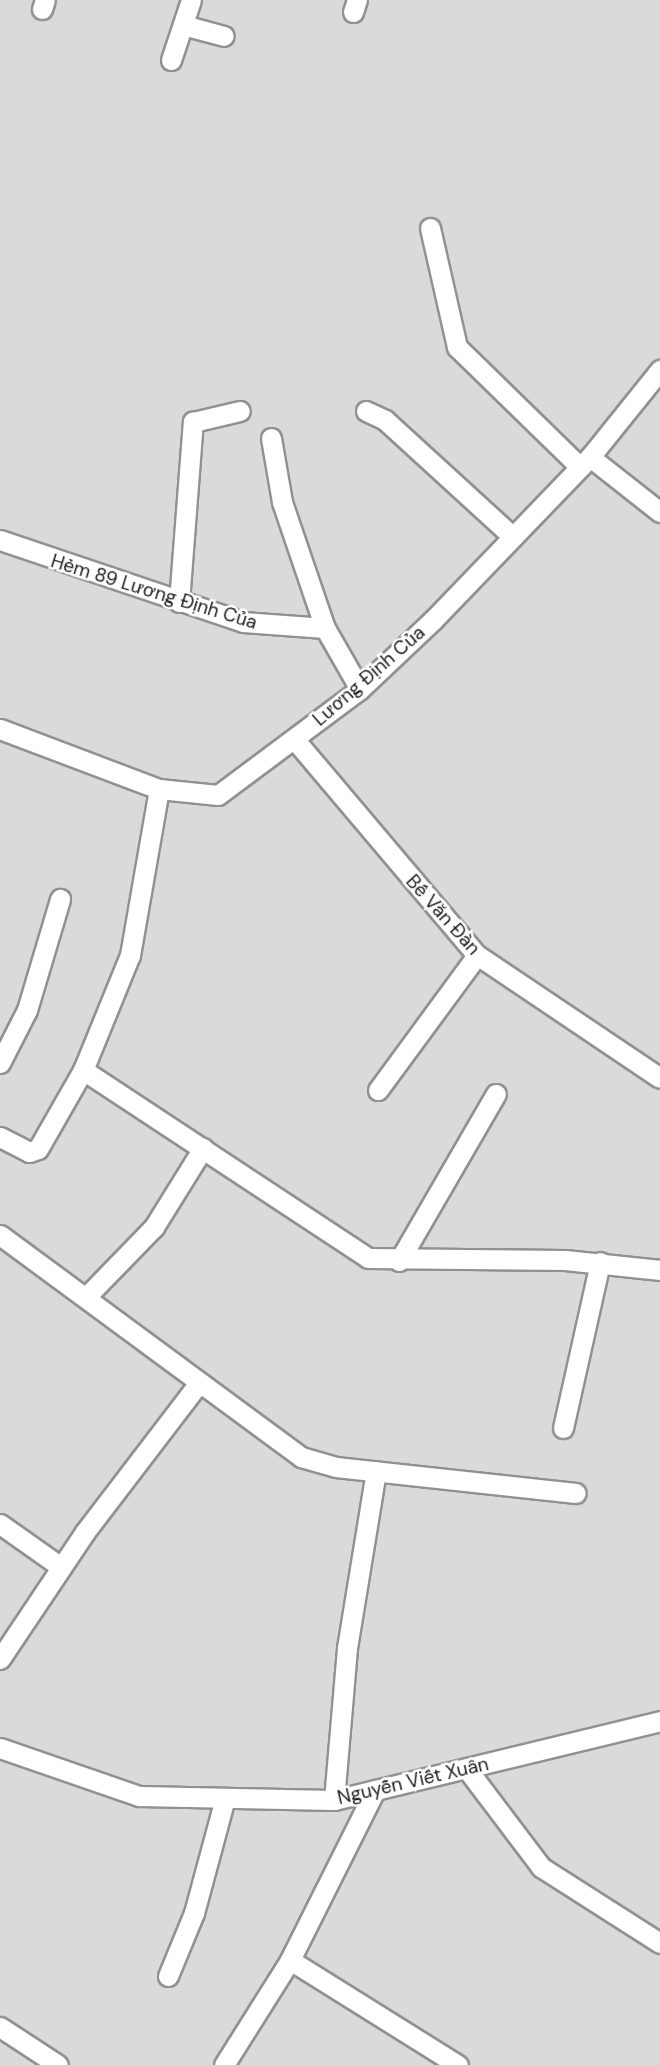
<!DOCTYPE html>
<meta charset="utf-8">
<style>
body{margin:0}
#map{position:relative;width:660px;height:2065px;overflow:hidden;background:#ede4e8;font-family:"DM Sans",sans-serif}
div>[style]{position:absolute}
.residential>*{inset:0;background:#dbdadb;transform-origin:0 0}
.roads{filter:drop-shadow(2px 0 #919191) drop-shadow(-2px 0 #919191) drop-shadow(0 2px #919191) drop-shadow(0 -2px #919191)}
.minor>*{height:19px;margin:-9.5px;padding:0 9.5px;transform-origin:9.5px;border-radius:9.5px;background:#fff}
span{translate:-50% -50%;white-space:nowrap;text-align:center;line-height:1.15;-webkit-text-stroke:5px #fff;paint-order:stroke}
.street-label{font-size:19px;color:#1d1d1d}
</style>
<div id="map">
<div class="residential">
<i style="left:0;top:0;width:660px;height:2065px"></i>
</div>
<div class="roads">
<div class="minor">
<i style="left:42px;top:9px;width:9px;rotate:-72deg"></i>
<i style="left:353px;top:12px;width:13px;rotate:-72deg"></i>
<i style="left:183px;top:25px;width:42px;rotate:15deg"></i>
<i style="left:171px;top:60px;width:63px;rotate:-71.6deg"></i>
<i style="left:430px;top:228px;width:122px;rotate:77.2deg"></i>
<i style="left:457px;top:347px;width:172px;rotate:44.3deg"></i>
<i style="left:366px;top:411px;width:21px;rotate:25deg"></i>
<i style="left:385px;top:420px;width:173px;rotate:42.4deg"></i>
<i style="left:271px;top:438px;width:65px;rotate:80.2deg"></i>
<i style="left:282px;top:502px;width:133px;rotate:71.2deg"></i>
<i style="left:590px;top:457px;width:89px;rotate:38.2deg"></i>
<i style="left:0;top:540px;width:256px;rotate:18.6deg"></i>
<i style="left:243px;top:622px;width:82px;rotate:4.2deg"></i>
<i style="left:325px;top:628px;width:70px;rotate:60.2deg"></i>
<i style="left:179px;top:602px;width:181px;rotate:-85.6deg"></i>
<i style="left:193px;top:422px;width:48px;rotate:-13.2deg"></i>
<i style="left:0;top:729px;width:170px;rotate:20.7deg"></i>
<i style="left:159px;top:789px;width:59px;rotate:5.8deg"></i>
<i style="left:218px;top:795px;width:177px;rotate:-36.7deg"></i>
<i style="left:360px;top:689px;width:100px;rotate:-43.4deg"></i>
<i style="left:433px;top:620px;width:226px;rotate:-46.1deg"></i>
<i style="left:590px;top:457px;width:112px;rotate:-51.2deg"></i>
<i style="left:295px;top:740px;width:282px;rotate:49.8deg"></i>
<i style="left:477px;top:955px;width:220px;rotate:33.9deg"></i>
<i style="left:159px;top:789px;width:169px;rotate:99.9deg"></i>
<i style="left:130px;top:955px;width:124px;rotate:112.2deg"></i>
<i style="left:83px;top:1070px;width:341px;rotate:33.4deg"></i>
<i style="left:368px;top:1258px;width:197px;rotate:0.6deg"></i>
<i style="left:565px;top:1260px;width:96px;rotate:6deg"></i>
<i style="left:0;top:1063px;width:59px;rotate:-63deg"></i>
<i style="left:27px;top:1010px;width:116px;rotate:-73.4deg"></i>
<i style="left:378px;top:1090px;width:167px;rotate:-53.7deg"></i>
<i style="left:0;top:1137px;width:33px;rotate:27deg"></i>
<i style="left:29px;top:1152px;width:9px;rotate:-18deg"></i>
<i style="left:38px;top:1149px;width:91px;rotate:-60.3deg"></i>
<i style="left:0;top:1235px;width:374px;rotate:36.4deg"></i>
<i style="left:301px;top:1457px;width:36px;rotate:16deg"></i>
<i style="left:336px;top:1467px;width:241px;rotate:6.2deg"></i>
<i style="left:399px;top:1261px;width:193px;rotate:-59.9deg"></i>
<i style="left:86px;top:1297px;width:98px;rotate:-45.8deg"></i>
<i style="left:154px;top:1227px;width:93px;rotate:-58.2deg"></i>
<i style="left:563px;top:1428px;width:170px;rotate:-77.4deg"></i>
<i style="left:0;top:1524px;width:75px;rotate:35.2deg"></i>
<i style="left:0;top:1659px;width:153px;rotate:-56.2deg"></i>
<i style="left:85px;top:1532px;width:188px;rotate:-52.6deg"></i>
<i style="left:0;top:1748px;width:147px;rotate:19.1deg"></i>
<i style="left:139px;top:1796px;width:195px;rotate:1.2deg"></i>
<i style="left:334px;top:1800px;width:335px;rotate:-13.6deg"></i>
<i style="left:467px;top:1769px;width:123px;rotate:52.9deg"></i>
<i style="left:541px;top:1867px;width:141px;rotate:32.6deg"></i>
<i style="left:334px;top:1800px;width:153px;rotate:-85.1deg"></i>
<i style="left:347px;top:1648px;width:179px;rotate:-80.7deg"></i>
<i style="left:290px;top:1960px;width:198px;rotate:32deg"></i>
<i style="left:168px;top:1976px;width:68px;rotate:-67.6deg"></i>
<i style="left:194px;top:1913px;width:119px;rotate:-74.9deg"></i>
<i style="left:0;top:2027px;width:69px;rotate:33.2deg"></i>
<i style="left:224px;top:2065px;width:124px;rotate:-57.8deg"></i>
<i style="left:290px;top:1960px;width:190px;rotate:-63.4deg"></i>
</div>
</div>
<div class="street-label">
<span style="left:154px;top:592px;rotate:17deg">Hẻm 89 Lương Định Của</span>
<span style="left:369px;top:676px;rotate:-41deg">Lương Định Của</span>
<span style="left:443px;top:915px;rotate:48deg">Bế Văn Đàn</span>
<span style="left:413px;top:1781px;rotate:-13deg">Nguyễn Viết Xuân</span>
</div>
</div>
